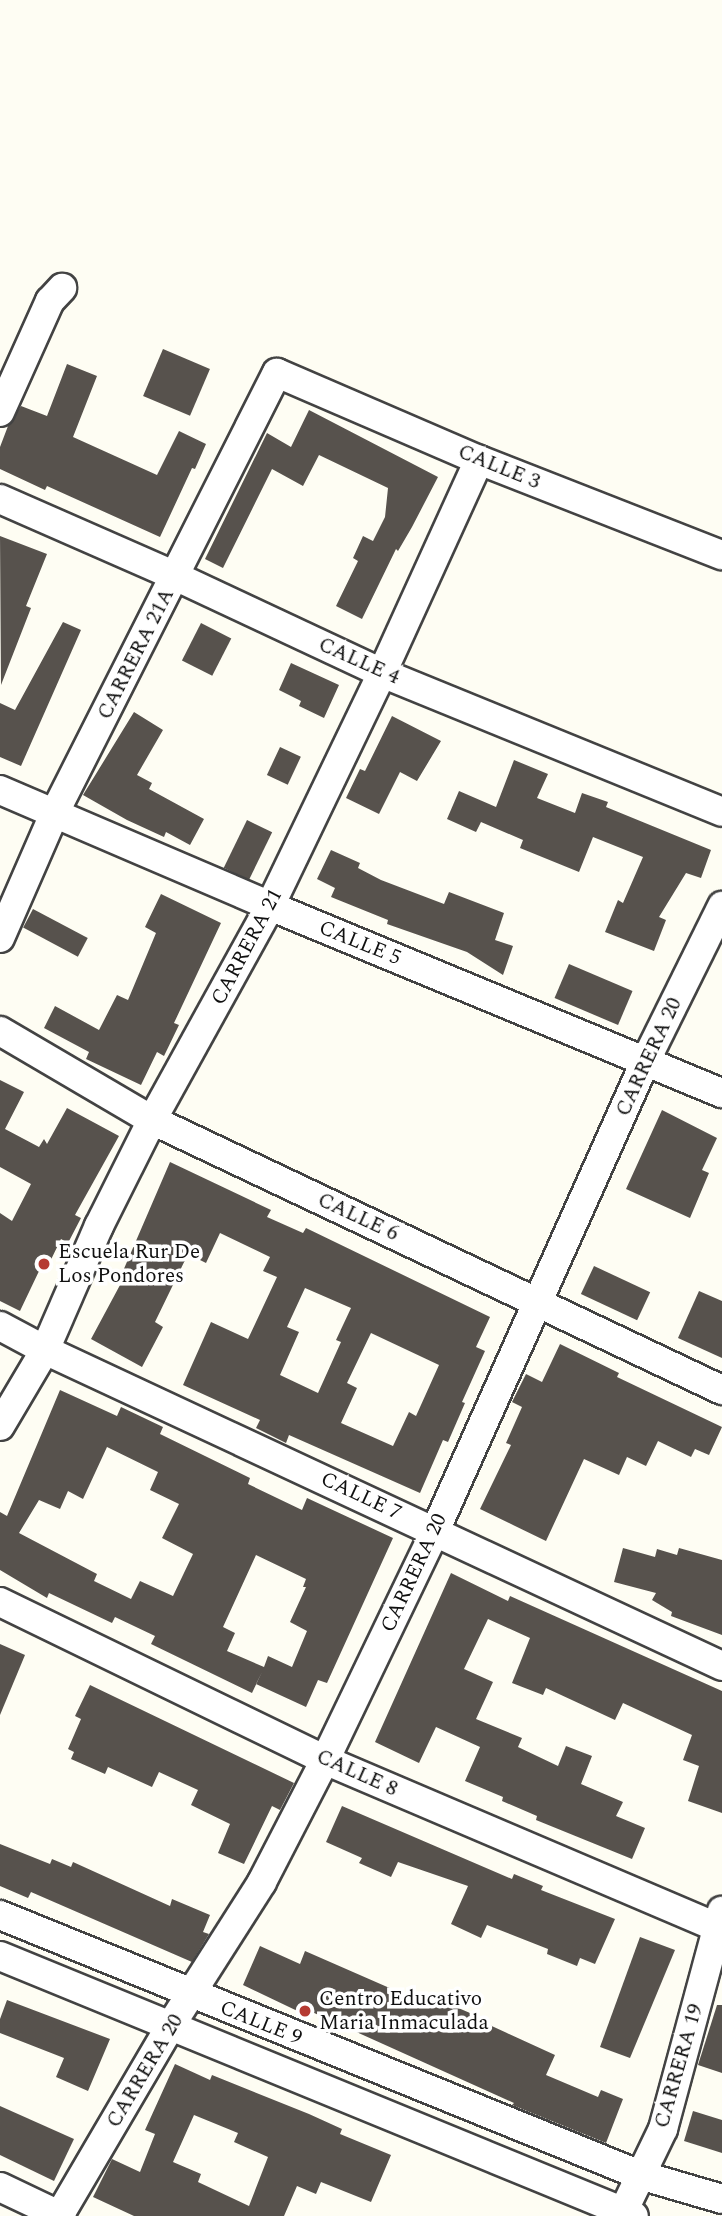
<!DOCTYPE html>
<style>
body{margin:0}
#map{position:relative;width:722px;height:2216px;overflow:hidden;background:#fefdf3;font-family:Spectral,serif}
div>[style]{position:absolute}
.building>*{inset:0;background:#57524d;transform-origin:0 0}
.roads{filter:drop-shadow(2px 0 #434343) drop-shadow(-2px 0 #434343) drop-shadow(0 2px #434343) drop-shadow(0 -2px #434343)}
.street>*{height:28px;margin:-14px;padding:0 14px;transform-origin:14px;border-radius:14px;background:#fff}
.dots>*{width:19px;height:19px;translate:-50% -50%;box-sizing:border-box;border:4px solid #fff;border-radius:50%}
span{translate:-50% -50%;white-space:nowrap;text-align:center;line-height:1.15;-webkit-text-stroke:7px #fff;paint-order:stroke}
.street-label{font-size:21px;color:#101010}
.poi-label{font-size:21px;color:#101010}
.left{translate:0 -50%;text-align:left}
</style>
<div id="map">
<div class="building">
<i style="left:163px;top:349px;width:51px;height:51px;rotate:23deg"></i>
<i style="clip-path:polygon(67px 364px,97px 376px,73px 437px,157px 475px,179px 431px,206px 444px,195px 469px,192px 468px,160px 537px,47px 486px,45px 490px,0 469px,0 447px,8px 426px,21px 406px,47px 416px)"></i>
<i style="clip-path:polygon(309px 410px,438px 477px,412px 527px,398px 551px,396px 549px,362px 619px,336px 606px,358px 561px,353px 558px,363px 536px,373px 541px,385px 517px,388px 488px,319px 455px,303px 486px,272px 469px,223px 568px,205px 559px,267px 433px,291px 447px)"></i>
<i style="clip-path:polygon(0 536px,47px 554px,26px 606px,31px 608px,1px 685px)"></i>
<i style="clip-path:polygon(63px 622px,81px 630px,21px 766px,0 757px,0 703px,15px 710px)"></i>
<i style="left:201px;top:623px;width:34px;height:42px;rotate:27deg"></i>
<i style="clip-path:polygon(291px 663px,339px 685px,324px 718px,299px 706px,301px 701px,279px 690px)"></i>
<i style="clip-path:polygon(134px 712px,163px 730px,137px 775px,152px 783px,149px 789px,204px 819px,190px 845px,166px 832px,164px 837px,127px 820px,83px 795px)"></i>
<i style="clip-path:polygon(392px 716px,441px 741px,417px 781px,400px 772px,379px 814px,346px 798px,360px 769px,365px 771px)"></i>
<i style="left:280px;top:747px;width:23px;height:31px;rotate:25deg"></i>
<i style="clip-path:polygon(514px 760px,548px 774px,537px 798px,575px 813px,582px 793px,608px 802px,606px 807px,711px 850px,701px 878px,686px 873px,659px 917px,666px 920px,654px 951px,605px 932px,618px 900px,623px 903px,643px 857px,593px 837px,579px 872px,520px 848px,523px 840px,481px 822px,476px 832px,447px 819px,459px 791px,496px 807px)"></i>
<i style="left:247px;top:820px;width:28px;height:53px;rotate:26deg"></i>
<i style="clip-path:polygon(331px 850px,360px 863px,358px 868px,381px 880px,444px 904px,449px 892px,504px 913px,495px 940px,513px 946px,503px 975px,467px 952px,387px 924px,388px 920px,331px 897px,335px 888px,317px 879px)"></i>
<i style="clip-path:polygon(161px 894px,221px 923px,174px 1023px,179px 1025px,164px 1056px,157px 1052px,141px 1085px,86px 1059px,89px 1052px,44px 1028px,55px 1006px,99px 1030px,117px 995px,128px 1000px,156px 933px,145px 927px)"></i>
<i style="left:33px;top:909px;width:62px;height:21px;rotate:28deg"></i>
<i style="left:569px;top:964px;width:69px;height:37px;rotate:23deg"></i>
<i style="clip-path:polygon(0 1080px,24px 1092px,5px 1129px,39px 1147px,44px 1139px,47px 1144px,67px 1108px,119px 1136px,75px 1215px,81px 1218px,68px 1243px,61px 1239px,45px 1272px,40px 1269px,20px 1311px,0 1301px,0 1213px,12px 1221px,31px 1184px,0 1167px)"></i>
<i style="clip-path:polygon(662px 1110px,717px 1138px,702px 1170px,709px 1173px,690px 1218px,626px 1189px)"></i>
<i style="clip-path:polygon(evenodd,170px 1162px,271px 1210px,267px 1217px,303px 1233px,306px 1228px,490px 1317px,476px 1347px,485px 1351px,462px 1402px,465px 1403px,448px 1442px,443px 1440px,420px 1493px,289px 1435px,286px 1443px,256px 1428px,260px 1420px,183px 1385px,211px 1322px,248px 1339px,277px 1277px,263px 1271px,270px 1257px,220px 1233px,206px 1263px,188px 1254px,155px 1322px,163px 1327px,142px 1367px,91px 1339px,127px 1272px,123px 1271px,170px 1162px,305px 1288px,351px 1308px,336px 1340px,341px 1342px,318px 1393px,280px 1375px,299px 1332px,287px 1327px,305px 1288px,170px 1162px,371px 1333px,439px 1365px,416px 1416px,409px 1412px,393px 1446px,341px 1423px,357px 1388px,347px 1383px,371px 1333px)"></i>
<i style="left:594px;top:1266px;width:62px;height:31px;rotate:25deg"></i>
<i style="clip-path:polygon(699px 1291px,722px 1301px,722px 1358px,678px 1338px)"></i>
<i style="clip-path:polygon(560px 1344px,619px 1373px,617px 1377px,722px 1427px,709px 1455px,695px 1449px,691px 1457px,658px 1441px,646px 1466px,627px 1457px,619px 1475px,584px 1459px,546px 1541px,480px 1509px,511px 1445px,506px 1443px,522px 1407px,512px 1402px,526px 1374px,542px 1382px)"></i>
<i style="clip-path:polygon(evenodd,60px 1390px,117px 1416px,121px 1407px,163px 1427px,160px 1434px,250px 1478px,248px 1484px,302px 1510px,307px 1498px,393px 1538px,327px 1683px,318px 1680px,306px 1707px,256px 1684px,262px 1672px,252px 1693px,151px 1644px,155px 1636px,115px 1617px,112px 1623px,49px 1593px,47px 1598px,0 1570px,0 1512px,7px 1516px,60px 1390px,107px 1447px,158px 1472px,150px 1490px,179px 1504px,162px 1538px,193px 1554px,173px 1596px,140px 1581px,131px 1599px,94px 1581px,97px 1574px,19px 1533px,39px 1500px,60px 1509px,68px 1491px,83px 1499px,107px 1447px,60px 1390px,256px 1555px,306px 1579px,303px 1587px,306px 1587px,290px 1622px,307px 1631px,292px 1667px,268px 1656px,264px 1667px,227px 1651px,235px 1633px,223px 1627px,256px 1555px)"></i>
<i style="clip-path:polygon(623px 1548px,655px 1557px,657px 1549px,677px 1555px,679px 1548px,722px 1560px,722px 1635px,671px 1616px,672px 1612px,652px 1600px,656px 1593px,614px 1582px)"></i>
<i style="clip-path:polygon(451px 1573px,508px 1601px,510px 1596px,722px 1691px,722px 1813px,688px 1801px,699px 1766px,683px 1760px,692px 1735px,623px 1703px,615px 1720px,546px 1688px,543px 1695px,512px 1683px,530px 1638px,488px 1619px,464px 1669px,493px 1682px,476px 1719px,522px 1738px,518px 1747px,558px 1766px,566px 1746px,592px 1756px,581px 1784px,623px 1802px,616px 1816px,645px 1828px,632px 1859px,536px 1820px,537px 1816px,502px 1801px,503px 1797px,465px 1781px,480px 1747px,436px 1727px,419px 1763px,375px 1742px)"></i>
<i style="clip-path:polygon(0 1644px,25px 1655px,0 1715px)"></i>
<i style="clip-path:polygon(90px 1685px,294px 1783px,280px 1810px,272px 1806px,244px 1864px,218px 1853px,230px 1824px,191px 1805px,198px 1790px,159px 1772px,152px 1787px,108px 1767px,105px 1774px,71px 1759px,74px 1752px,68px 1749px,81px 1719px,75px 1716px)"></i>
<i style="clip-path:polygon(342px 1806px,512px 1879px,514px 1874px,543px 1886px,541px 1890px,615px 1919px,595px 1964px,580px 1958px,577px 1966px,547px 1954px,548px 1949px,487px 1925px,481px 1938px,451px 1924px,468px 1886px,398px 1862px,391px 1877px,359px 1863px,362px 1858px,326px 1842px)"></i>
<i style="clip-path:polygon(0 1844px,50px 1864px,52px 1859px,71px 1867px,73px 1862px,170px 1906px,172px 1899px,210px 1915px,203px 1932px,209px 1934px,192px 1962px,31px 1892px,28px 1898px,0 1886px)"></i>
<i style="clip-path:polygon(640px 1937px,675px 1950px,630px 2058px,600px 2047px)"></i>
<i style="clip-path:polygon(260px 1946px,300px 1964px,305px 1951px,417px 2000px,421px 1992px,484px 2019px,483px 2022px,555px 2055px,546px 2075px,598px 2097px,601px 2090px,623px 2099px,606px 2143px,512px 2105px,514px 2103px,312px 2012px,310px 2017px,243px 1985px)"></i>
<i style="clip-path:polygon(7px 2000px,110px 2039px,88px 2091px,56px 2077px,64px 2058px,0 2033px,0 2019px)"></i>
<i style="clip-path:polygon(717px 2005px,722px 2005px,722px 2073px,698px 2065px)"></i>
<i style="clip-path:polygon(evenodd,175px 2064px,210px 2080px,212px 2075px,309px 2114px,342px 2129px,340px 2134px,391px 2155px,371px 2202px,321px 2182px,316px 2194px,297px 2186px,284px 2216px,134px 2216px,93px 2197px,112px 2159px,140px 2172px,155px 2134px,145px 2130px,175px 2064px,194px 2115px,238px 2133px,234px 2142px,268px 2157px,249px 2206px,198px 2182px,201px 2174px,173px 2162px,194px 2115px)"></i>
<i style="clip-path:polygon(0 2106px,74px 2139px,54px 2181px,0 2155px)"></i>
<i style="clip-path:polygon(693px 2111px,722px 2120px,722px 2153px,684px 2141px)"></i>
</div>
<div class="roads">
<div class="street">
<i style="left:0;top:412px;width:122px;rotate:-65.8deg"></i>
<i style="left:50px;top:301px;width:18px;rotate:-47deg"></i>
<i style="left:0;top:499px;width:191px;rotate:23.7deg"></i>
<i style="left:175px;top:576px;width:229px;rotate:25.1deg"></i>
<i style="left:382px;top:673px;width:367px;rotate:22.2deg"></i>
<i style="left:0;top:790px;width:294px;rotate:23.2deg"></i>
<i style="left:270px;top:906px;width:489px;rotate:22.5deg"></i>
<i style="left:0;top:938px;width:137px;rotate:-66.4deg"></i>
<i style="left:55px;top:812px;width:492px;rotate:-63.2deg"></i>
<i style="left:277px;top:373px;width:220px;rotate:23.3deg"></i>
<i style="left:479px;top:460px;width:261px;rotate:21.4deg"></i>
<i style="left:0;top:1031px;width:176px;rotate:30.4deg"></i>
<i style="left:152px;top:1120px;width:631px;rotate:25.35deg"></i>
<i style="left:0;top:1326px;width:51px;rotate:28.1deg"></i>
<i style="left:45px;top:1350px;width:747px;rotate:25.02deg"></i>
<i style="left:0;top:1426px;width:88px;rotate:-59.4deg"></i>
<i style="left:45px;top:1350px;width:135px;rotate:-66.5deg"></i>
<i style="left:99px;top:1226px;width:119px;rotate:-63.4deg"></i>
<i style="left:152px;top:1120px;width:244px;rotate:-61.1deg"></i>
<i style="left:270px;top:906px;width:259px;rotate:-64.3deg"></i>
<i style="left:382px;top:673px;width:234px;rotate:-65.5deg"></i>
<i style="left:0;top:1602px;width:361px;rotate:25.9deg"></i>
<i style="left:325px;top:1760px;width:431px;rotate:23.1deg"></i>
<i style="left:0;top:1915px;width:691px;rotate:22.11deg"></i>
<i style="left:640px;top:2175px;width:85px;rotate:16.3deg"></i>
<i style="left:0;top:1956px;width:685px;rotate:22.3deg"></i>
<i style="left:0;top:2187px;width:68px;rotate:25.4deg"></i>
<i style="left:59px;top:2216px;width:221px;rotate:-59.6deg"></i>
<i style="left:171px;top:2025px;width:169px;rotate:-57.5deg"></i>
<i style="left:262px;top:1882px;width:137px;rotate:-62.7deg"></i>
<i style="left:325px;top:1760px;width:254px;rotate:-64.3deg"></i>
<i style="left:435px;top:1531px;width:516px;rotate:-65.87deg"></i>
<i style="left:646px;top:1060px;width:172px;rotate:-63.7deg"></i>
<i style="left:621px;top:2216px;width:97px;rotate:-64.2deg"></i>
<i style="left:663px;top:2129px;width:226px;rotate:-74.9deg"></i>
</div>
</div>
<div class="dots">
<i style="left:44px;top:1264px;background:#b53b33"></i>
<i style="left:305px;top:2011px;background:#b53b33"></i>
</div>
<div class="street-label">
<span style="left:499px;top:467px;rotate:22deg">CALLE 3</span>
<span style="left:136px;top:654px;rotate:-63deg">CARRERA 21A</span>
<span style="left:359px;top:661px;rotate:24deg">CALLE 4</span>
<span style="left:360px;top:943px;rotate:22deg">CALLE 5</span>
<span style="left:247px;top:947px;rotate:-62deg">CARRERA 21</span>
<span style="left:649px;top:1057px;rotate:-65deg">CARRERA 20</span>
<span style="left:358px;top:1217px;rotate:25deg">CALLE 6</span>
<span style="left:361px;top:1496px;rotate:25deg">CALLE 7</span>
<span style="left:414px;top:1573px;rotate:-65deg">CARRERA 20</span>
<span style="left:357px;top:1773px;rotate:24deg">CALLE 8</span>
<span style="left:261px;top:2023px;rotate:22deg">CALLE 9</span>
<span style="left:679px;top:2066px;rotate:-74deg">CARRERA 19</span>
<span style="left:145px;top:2071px;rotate:-59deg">CARRERA 20</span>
</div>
<div class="poi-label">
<span class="left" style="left:58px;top:1264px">Escuela Rur De<br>Los Pondores</span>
<span class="left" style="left:319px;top:2011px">Centro Educativo<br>Maria Inmaculada</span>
</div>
</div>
